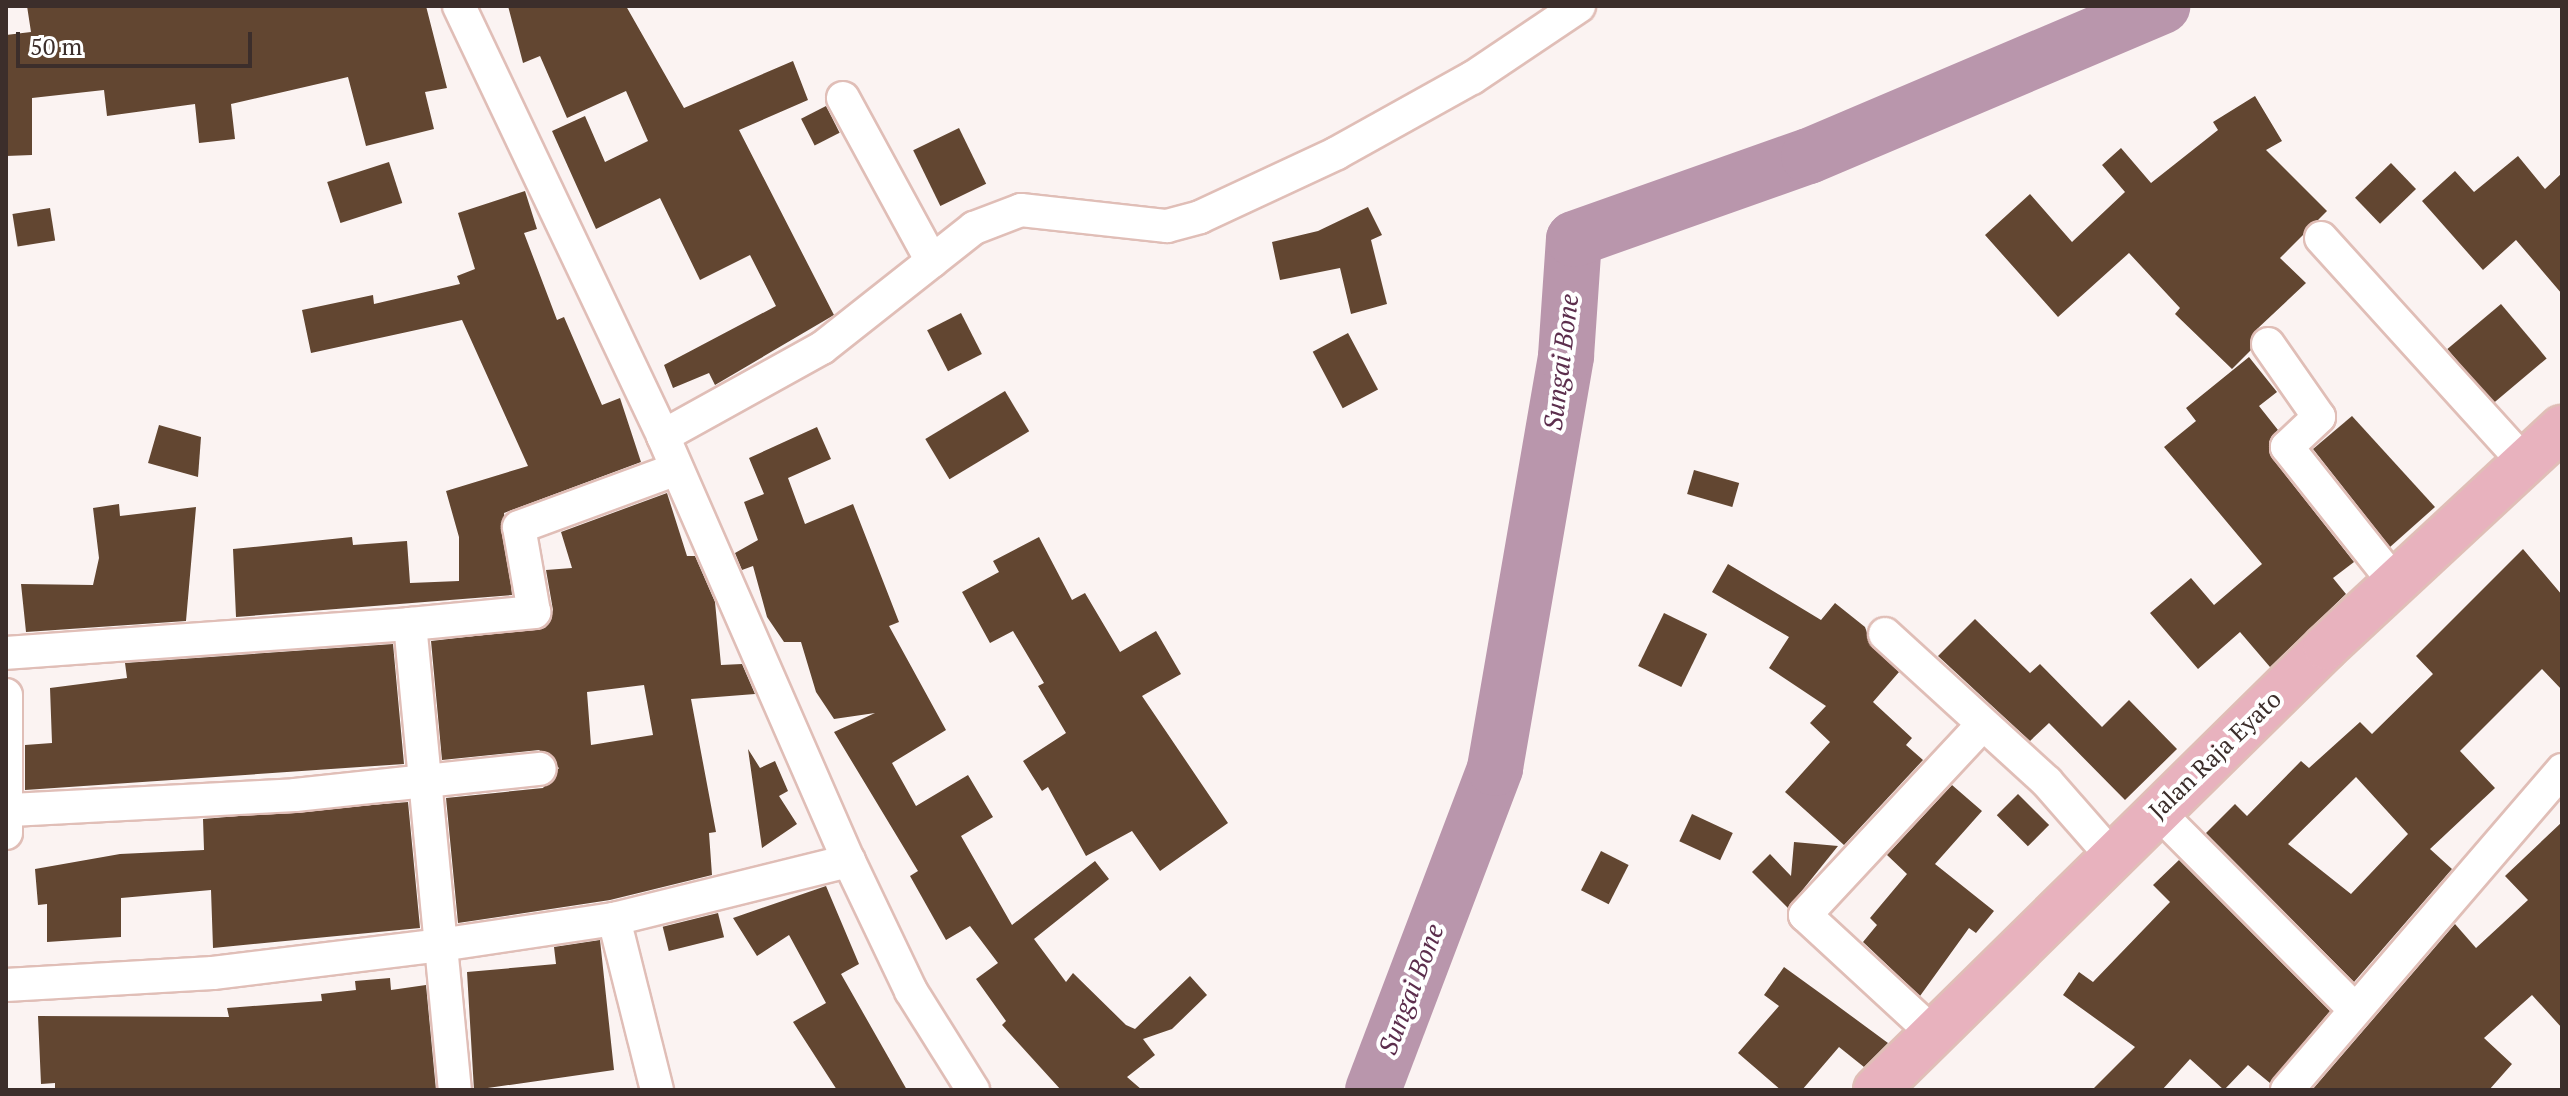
<!DOCTYPE html>
<style>
body{margin:0}
#map{position:relative;width:2568px;height:1096px;overflow:hidden;background:#fbf3f2;font-family:"PT Serif",serif}
div>[style]{position:absolute}
.river>*{height:56px;margin:-28px;padding:0 28px;transform-origin:28px;border-radius:28px;background:#b996ac}
.building>*{inset:0;background:#624631;transform-origin:0 0}
.roads{filter:drop-shadow(2px 0 #e0beb7) drop-shadow(-2px 0 #e0beb7) drop-shadow(0 2px #e0beb7) drop-shadow(0 -2px #e0beb7)}
.minor>*{height:32px;margin:-16px;padding:0 16px;transform-origin:16px;border-radius:16px;background:#fff}
.primary>*{height:44px;margin:-22px;padding:0 22px;transform-origin:22px;border-radius:22px;background:#e8b2be}
span{translate:-50% -50%;white-space:nowrap;text-align:center;line-height:1.15;-webkit-text-stroke:8px #fff;paint-order:stroke}
.street-label{font-size:24px;color:#3c2e2b}
.water-label{font-size:26px;color:#5c2e4d;font-style:italic}
.frame{position:absolute;inset:0;border:8px solid #3c2e2b;pointer-events:none}
.scale{position:absolute;left:16px;top:32px;width:236px;height:36px;box-sizing:border-box;border:4px solid #3c2e2b;border-top:0;padding-left:10px;font-size:24px;line-height:28px;white-space:nowrap;color:#3c2e2b;-webkit-text-stroke:6px #fff;paint-order:stroke}
</style>
<div id="map">
<div class="river">
<i style="left:1373px;top:1090px;width:344px;rotate:-69.2deg"></i>
<i style="left:1495px;top:768px;width:418px;rotate:-80.2deg"></i>
<i style="left:1566px;top:356px;width:117px;rotate:-86.1deg"></i>
<i style="left:1574px;top:239px;width:249px;rotate:-19.5deg"></i>
<i style="left:1809px;top:156px;width:384px;rotate:-23deg"></i>
</div>
<div class="building">
<i style="clip-path:polygon(27px 6px,426px 6px,447px 88px,425px 92px,434px 129px,366px 146px,348px 77px,231px 104px,235px 139px,199px 143px,195px 104px,107px 116px,104px 90px,32px 98px,32px 155px,6px 156px,6px 35px,31px 32px)"></i>
<i style="clip-path:polygon(508px 6px,626px 6px,684px 108px,793px 61px,808px 100px,739px 130px,834px 315px,715px 385px,709px 373px,673px 388px,664px 365px,776px 306px,750px 255px,700px 280px,660px 198px,596px 229px,552px 131px,585px 116px,605px 162px,648px 141px,626px 91px,567px 118px,540px 56px,523px 63px)"></i>
<i style="clip-path:polygon(2255px 96px,2282px 141px,2266px 150px,2327px 211px,2280px 258px,2306px 283px,2257px 329px,2251px 350px,2232px 369px,2175px 314px,2180px 308px,2129px 253px,2058px 317px,1985px 235px,2030px 194px,2072px 242px,2125px 192px,2102px 165px,2121px 148px,2151px 183px,2218px 130px,2213px 122px)"></i>
<i style="left:826px;top:106px;width:30px;height:28px;rotate:63deg"></i>
<i style="left:959px;top:128px;width:62px;height:51px;rotate:64deg"></i>
<i style="clip-path:polygon(2518px 156px,2545px 189px,2562px 173px,2562px 294px,2516px 240px,2483px 270px,2422px 201px,2455px 171px,2474px 192px)"></i>
<i style="left:389px;top:162px;width:43px;height:65px;rotate:72deg"></i>
<i style="left:2391px;top:163px;width:36px;height:50px;rotate:46deg"></i>
<i style="clip-path:polygon(525px 191px,537px 229px,524px 233px,557px 320px,564px 317px,602px 405px,620px 398px,641px 462px,504px 513px,512px 595px,236px 617px,233px 549px,352px 537px,353px 545px,407px 541px,410px 583px,459px 581px,459px 537px,446px 491px,528px 466px,462px 320px,311px 353px,302px 310px,373px 295px,374px 304px,460px 284px,457px 276px,475px 269px,458px 213px)"></i>
<i style="clip-path:polygon(1368px 207px,1382px 235px,1371px 240px,1387px 304px,1351px 314px,1340px 268px,1280px 280px,1272px 242px,1318px 231px)"></i>
<i style="left:50px;top:208px;width:33px;height:38px;rotate:81deg"></i>
<i style="left:2501px;top:304px;width:71px;height:70px;rotate:50deg"></i>
<i style="left:961px;top:313px;width:46px;height:38px;rotate:63deg"></i>
<i style="left:1348px;top:333px;width:64px;height:40px;rotate:62deg"></i>
<i style="clip-path:polygon(2249px 357px,2277px 392px,2259px 406px,2278px 430px,2269px 442px,2272px 458px,2354px 562px,2333px 578px,2346px 594px,2270px 667px,2240px 632px,2198px 669px,2150px 613px,2191px 578px,2214px 605px,2262px 564px,2164px 447px,2196px 421px,2186px 408px)"></i>
<i style="left:1005px;top:391px;width:47px;height:93px;rotate:59deg"></i>
<i style="clip-path:polygon(2352px 416px,2435px 507px,2390px 547px,2313px 449px)"></i>
<i style="clip-path:polygon(159px 425px,201px 437px,198px 477px,148px 463px)"></i>
<i style="clip-path:polygon(817px 427px,831px 459px,788px 478px,805px 524px,853px 504px,899px 622px,889px 626px,946px 730px,892px 763px,916px 806px,968px 775px,993px 817px,961px 836px,1012px 925px,1095px 861px,1109px 879px,1034px 939px,1066px 982px,1073px 973px,1126px 1025px,1135px 1029px,1190px 976px,1207px 995px,1172px 1029px,1143px 1039px,1155px 1055px,1127px 1077px,1142px 1090px,1061px 1090px,1002px 1025px,1006px 1021px,976px 979px,998px 963px,970px 926px,946px 940px,910px 876px,918px 871px,834px 732px,875px 713px,834px 719px,816px 692px,801px 642px,784px 642px,767px 617px,753px 566px,742px 570px,735px 553px,758px 540px,744px 502px,764px 494px,749px 458px)"></i>
<i style="left:1694px;top:470px;width:47px;height:25px;rotate:16deg"></i>
<i style="clip-path:polygon(evenodd,667px 493px,687px 556px,695px 556px,715px 602px,721px 665px,742px 664px,755px 694px,691px 699px,716px 832px,709px 833px,712px 875px,610px 900px,458px 923px,446px 798px,543px 788px,559px 768px,539px 750px,442px 760px,431px 641px,545px 628px,553px 610px,546px 570px,572px 568px,561px 532px,667px 493px,644px 685px,653px 735px,591px 745px,587px 692px,644px 685px)"></i>
<i style="clip-path:polygon(119px 504px,120px 516px,196px 507px,186px 621px,26px 632px,21px 584px,93px 585px,99px 558px,93px 508px)"></i>
<i style="clip-path:polygon(1039px 537px,1072px 600px,1085px 593px,1120px 652px,1156px 631px,1181px 674px,1142px 696px,1228px 823px,1160px 871px,1132px 831px,1086px 856px,1048px 787px,1042px 791px,1023px 761px,1066px 733px,1038px 686px,1044px 683px,1013px 631px,990px 643px,962px 592px,999px 572px,993px 561px)"></i>
<i style="clip-path:polygon(evenodd,2523px 549px,2562px 595px,2562px 690px,2542px 669px,2460px 751px,2495px 788px,2430px 849px,2452px 869px,2354px 982px,2206px 833px,2235px 804px,2247px 816px,2301px 761px,2309px 768px,2360px 722px,2372px 734px,2433px 674px,2416px 656px,2523px 549px,2356px 777px,2408px 834px,2351px 894px,2288px 844px,2356px 777px)"></i>
<i style="clip-path:polygon(1728px 564px,1821px 620px,1835px 603px,1865px 627px,1872px 647px,1899px 672px,1873px 702px,1912px 738px,1906px 745px,1923px 760px,1844px 845px,1785px 792px,1830px 742px,1810px 723px,1826px 706px,1769px 668px,1789px 637px,1712px 592px)"></i>
<i style="left:1664px;top:613px;width:48px;height:59px;rotate:26deg"></i>
<i style="clip-path:polygon(1975px 619px,2030px 673px,2040px 664px,2102px 727px,2129px 700px,2177px 749px,2125px 800px,2049px 723px,2030px 741px,1938px 656px)"></i>
<i style="clip-path:polygon(393px 644px,404px 764px,25px 790px,25px 745px,52px 743px,50px 688px,127px 678px,125px 663px)"></i>
<i style="clip-path:polygon(748px 749px,760px 768px,775px 761px,788px 791px,779px 796px,797px 824px,762px 848px)"></i>
<i style="clip-path:polygon(1952px 785px,1982px 811px,1935px 864px,1994px 911px,1976px 933px,1969px 928px,1920px 996px,1863px 942px,1877px 925px,1870px 918px,1907px 874px,1887px 855px)"></i>
<i style="left:2018px;top:794px;width:44px;height:30px;rotate:45deg"></i>
<i style="clip-path:polygon(408px 802px,420px 928px,213px 948px,211px 890px,121px 898px,121px 937px,47px 942px,47px 904px,38px 905px,35px 869px,120px 854px,204px 850px,203px 819px)"></i>
<i style="left:1692px;top:814px;width:45px;height:30px;rotate:25deg"></i>
<i style="clip-path:polygon(2562px 822px,2562px 1028px,2532px 995px,2484px 1038px,2512px 1064px,2489px 1090px,2312px 1090px,2455px 924px,2476px 948px,2528px 900px,2505px 876px)"></i>
<i style="clip-path:polygon(1794px 842px,1838px 846px,1788px 908px,1752px 872px,1770px 854px,1791px 876px)"></i>
<i style="left:1601px;top:851px;width:31px;height:44px;rotate:27deg"></i>
<i style="clip-path:polygon(2179px 860px,2330px 1011px,2270px 1083px,2248px 1065px,2224px 1090px,2190px 1059px,2162px 1090px,2092px 1090px,2135px 1047px,2063px 995px,2079px 972px,2093px 982px,2170px 902px,2153px 885px)"></i>
<i style="clip-path:polygon(826px 886px,859px 964px,841px 974px,907px 1090px,837px 1090px,793px 1022px,826px 1003px,789px 935px,757px 956px,733px 918px)"></i>
<i style="left:718px;top:913px;width:25px;height:57px;rotate:76deg"></i>
<i style="clip-path:polygon(600px 940px,614px 1070px,474px 1090px,467px 972px,556px 964px,554px 947px)"></i>
<i style="clip-path:polygon(1784px 967px,1831px 1001px,1888px 1043px,1864px 1067px,1839px 1047px,1802px 1090px,1781px 1090px,1738px 1053px,1779px 1006px,1764px 995px)"></i>
<i style="clip-path:polygon(390px 978px,391px 990px,426px 985px,436px 1090px,55px 1090px,55px 1083px,41px 1084px,38px 1016px,229px 1017px,227px 1008px,322px 1001px,321px 994px,356px 990px,355px 981px)"></i>
</div>
<div class="roads">
<div class="minor">
<i style="left:459px;top:6px;width:476px;rotate:64.6deg"></i>
<i style="left:663px;top:436px;width:464px;rotate:66.4deg"></i>
<i style="left:849px;top:861px;width:144px;rotate:64.5deg"></i>
<i style="left:911px;top:991px;width:117px;rotate:57.9deg"></i>
<i style="left:843px;top:98px;width:186px;rotate:61.4deg"></i>
<i style="left:2321px;top:238px;width:302px;rotate:47.8deg"></i>
<i style="left:2268px;top:344px;width:89px;rotate:55.1deg"></i>
<i style="left:2319px;top:417px;width:44px;rotate:136.8deg"></i>
<i style="left:2287px;top:447px;width:174px;rotate:51.5deg"></i>
<i style="left:663px;top:436px;width:182px;rotate:-29deg"></i>
<i style="left:822px;top:348px;width:194px;rotate:-38.3deg"></i>
<i style="left:974px;top:228px;width:50px;rotate:-21deg"></i>
<i style="left:1021px;top:210px;width:147px;rotate:6.3deg"></i>
<i style="left:1167px;top:226px;width:34px;rotate:-15deg"></i>
<i style="left:1200px;top:217px;width:151px;rotate:-25deg"></i>
<i style="left:1337px;top:153px;width:154px;rotate:-29.1deg"></i>
<i style="left:1472px;top:78px;width:129px;rotate:-33.9deg"></i>
<i style="left:410px;top:624px;width:125px;rotate:-5.5deg"></i>
<i style="left:534px;top:612px;width:86px;rotate:-100deg"></i>
<i style="left:519px;top:527px;width:168px;rotate:-20.2deg"></i>
<i style="left:1885px;top:634px;width:219px;rotate:42.4deg"></i>
<i style="left:2047px;top:782px;width:97px;rotate:48.8deg"></i>
<i style="left:6px;top:653px;width:405px;rotate:-4.1deg"></i>
<i style="left:410px;top:624px;width:468px;rotate:84.5deg"></i>
<i style="left:6px;top:695px;width:138px;rotate:90deg"></i>
<i style="left:11px;top:810px;width:284px;rotate:-3deg"></i>
<i style="left:295px;top:795px;width:246px;rotate:-6.1deg"></i>
<i style="left:2157px;top:811px;width:278px;rotate:45.1deg"></i>
<i style="left:614px;top:919px;width:176px;rotate:75.9deg"></i>
<i style="left:6px;top:985px;width:207px;rotate:-3.3deg"></i>
<i style="left:213px;top:973px;width:229px;rotate:-7deg"></i>
<i style="left:440px;top:945px;width:176px;rotate:-8.5deg"></i>
<i style="left:614px;top:919px;width:242px;rotate:-13.9deg"></i>
<i style="left:1933px;top:1033px;width:174px;rotate:-137.3deg"></i>
<i style="left:1805px;top:915px;width:260px;rotate:-47deg"></i>
<i style="left:2287px;top:1090px;width:422px;rotate:-49.3deg"></i>
</div>
<div class="primary">
<i style="left:1876px;top:1090px;width:631px;rotate:-44.55deg"></i>
<i style="left:2326px;top:647px;width:322px;rotate:-42.9deg"></i>
</div>
</div>
<div class="street-label">
<span style="left:2215px;top:755px;rotate:-44deg">Jalan Raja Eyato</span>
</div>
<div class="water-label">
<span style="left:1561px;top:362px;rotate:-83deg">Sungai Bone</span>
<span style="left:1411px;top:989px;rotate:-69deg">Sungai Bone</span>
</div>
<div class="frame"></div>
<div class="scale">50 m</div>
</div>
